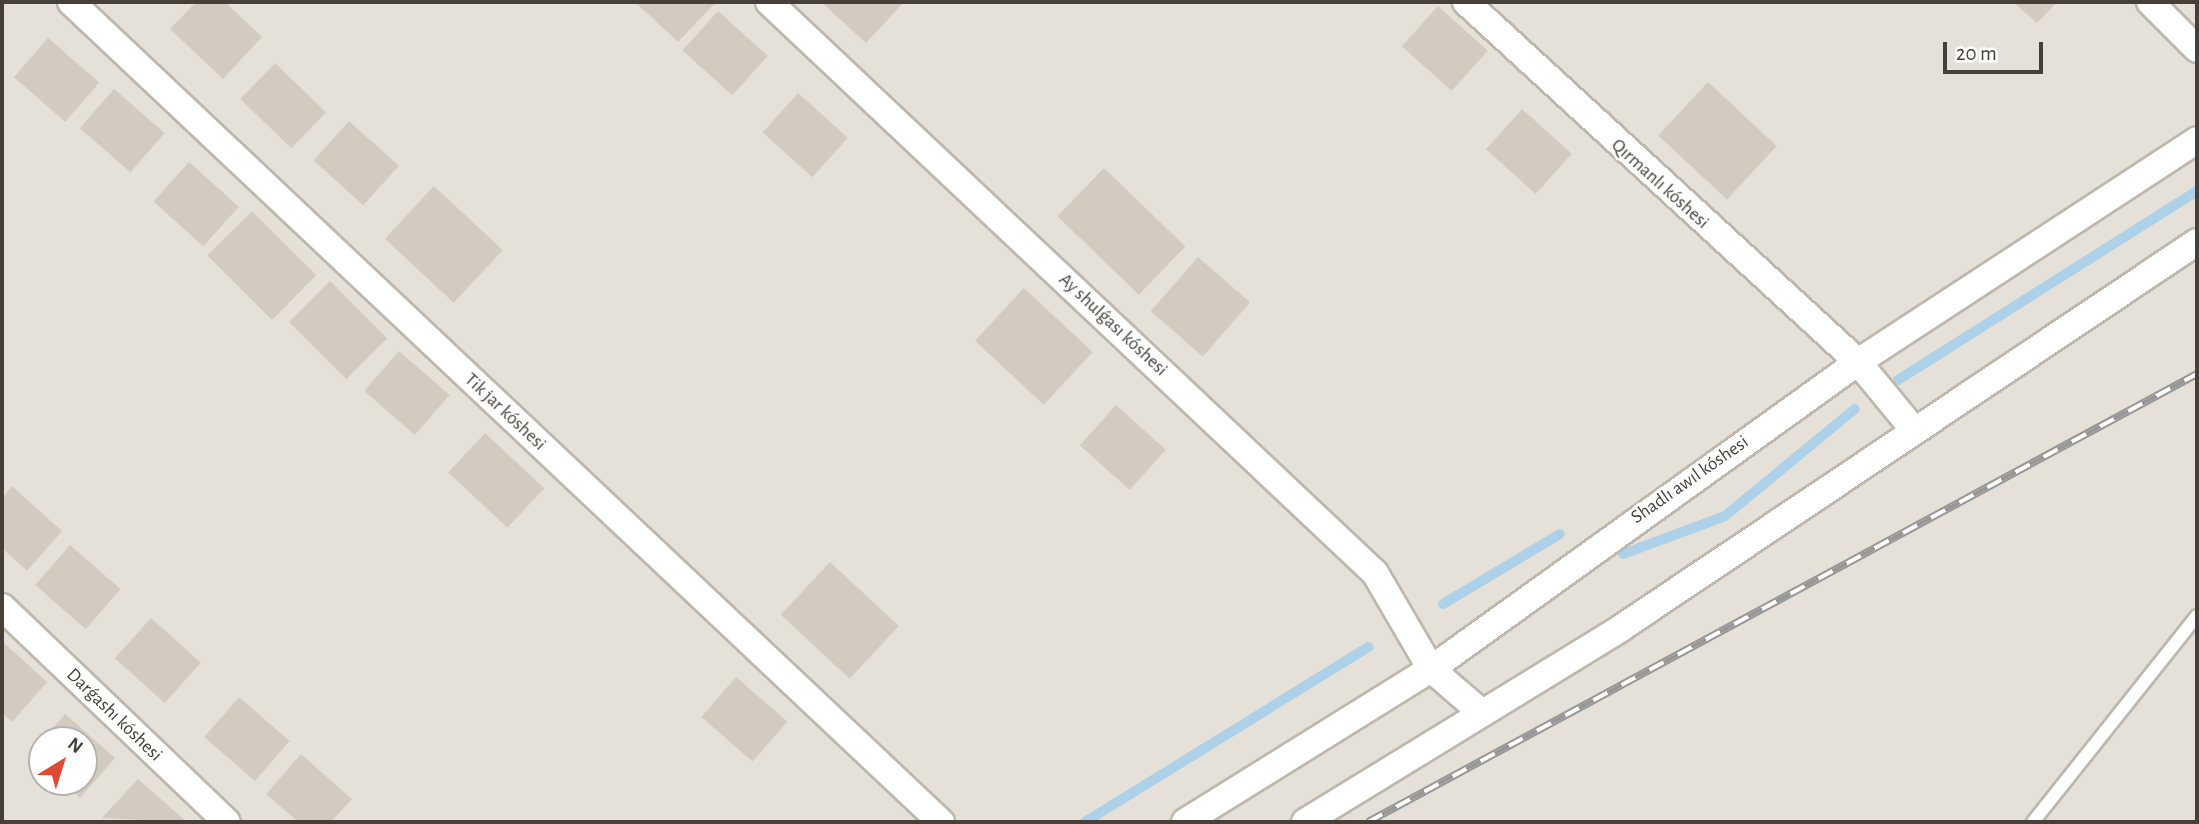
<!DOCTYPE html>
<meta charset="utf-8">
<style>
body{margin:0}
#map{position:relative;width:2199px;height:824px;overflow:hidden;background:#f3f0e9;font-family:"Alegreya Sans",sans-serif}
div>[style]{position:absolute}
.residential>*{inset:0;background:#e6e1d8}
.stream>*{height:10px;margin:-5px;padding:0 5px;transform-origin:5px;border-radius:5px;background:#add1e8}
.building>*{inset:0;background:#d3cbc0;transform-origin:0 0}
.roads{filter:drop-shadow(2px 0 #bdb7ad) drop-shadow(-2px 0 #bdb7ad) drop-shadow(0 2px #bdb7ad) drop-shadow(0 -2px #bdb7ad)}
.service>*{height:12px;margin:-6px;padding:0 6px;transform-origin:6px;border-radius:6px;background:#fff}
.minor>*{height:26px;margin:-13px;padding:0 13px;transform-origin:13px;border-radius:13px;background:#fff}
.rail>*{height:8px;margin-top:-4px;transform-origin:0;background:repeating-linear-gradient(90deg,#fff 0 16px,#979797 0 32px);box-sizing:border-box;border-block:2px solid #979797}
span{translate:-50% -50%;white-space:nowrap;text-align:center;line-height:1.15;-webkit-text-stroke:5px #fff;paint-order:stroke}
.street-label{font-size:19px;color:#464039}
.frame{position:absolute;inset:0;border:4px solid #464039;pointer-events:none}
.north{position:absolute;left:28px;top:726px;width:70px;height:70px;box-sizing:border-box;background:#fff;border:2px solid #b5b3b0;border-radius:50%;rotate:38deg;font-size:19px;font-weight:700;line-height:28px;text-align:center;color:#464039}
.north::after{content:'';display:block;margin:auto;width:24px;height:32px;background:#e04a34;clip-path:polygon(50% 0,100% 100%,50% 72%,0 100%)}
.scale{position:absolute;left:1943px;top:42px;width:100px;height:32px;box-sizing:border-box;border:4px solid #464039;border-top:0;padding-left:9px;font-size:21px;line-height:24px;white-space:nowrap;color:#464039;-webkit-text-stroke:5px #fff;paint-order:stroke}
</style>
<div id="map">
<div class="residential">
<i style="clip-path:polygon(evenodd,2px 2px,2197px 2px,2197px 822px,2px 822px,2px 2px,42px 740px,84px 740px,84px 782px,42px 782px,42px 740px)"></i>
</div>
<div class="stream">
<i style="left:1898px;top:380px;width:354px;rotate:-32.3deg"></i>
<i style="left:1623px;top:554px;width:109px;rotate:-20.4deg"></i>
<i style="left:1725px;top:516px;width:168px;rotate:-39.5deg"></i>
<i style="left:1443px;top:604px;width:136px;rotate:-30.9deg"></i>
<i style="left:1085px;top:822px;width:333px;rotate:-31.7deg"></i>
</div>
<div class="building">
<i style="clip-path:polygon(196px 2px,225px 2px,262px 37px,223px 79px,170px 29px)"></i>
<i style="clip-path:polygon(635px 2px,716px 2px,678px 42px)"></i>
<i style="clip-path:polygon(821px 2px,904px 2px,866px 43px)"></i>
<i style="clip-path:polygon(2013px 2px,2057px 2px,2037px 23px)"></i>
<i style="left:1438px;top:6px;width:67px;height:54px;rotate:42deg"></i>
<i style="left:718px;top:11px;width:67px;height:53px;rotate:42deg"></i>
<i style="left:48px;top:38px;width:68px;height:52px;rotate:41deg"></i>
<i style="left:275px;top:63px;width:71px;height:50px;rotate:44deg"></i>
<i style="left:1708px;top:82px;width:94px;height:73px;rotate:43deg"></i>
<i style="left:114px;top:89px;width:67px;height:52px;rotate:41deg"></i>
<i style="left:798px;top:93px;width:67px;height:53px;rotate:42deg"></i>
<i style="left:1522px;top:109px;width:67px;height:54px;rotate:42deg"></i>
<i style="left:349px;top:121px;width:67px;height:53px;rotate:42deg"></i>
<i style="left:189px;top:162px;width:67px;height:53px;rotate:42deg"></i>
<i style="left:1104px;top:168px;width:113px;height:67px;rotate:44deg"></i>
<i style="left:434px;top:186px;width:94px;height:72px;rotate:43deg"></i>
<i style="left:252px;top:211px;width:91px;height:63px;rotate:45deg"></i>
<i style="left:1198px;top:257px;width:69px;height:72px;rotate:41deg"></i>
<i style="left:330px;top:281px;width:81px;height:58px;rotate:45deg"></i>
<i style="left:1024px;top:288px;width:94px;height:72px;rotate:43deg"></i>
<i style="left:399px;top:351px;width:67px;height:53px;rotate:41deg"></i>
<i style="left:1116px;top:405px;width:67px;height:54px;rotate:42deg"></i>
<i style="left:485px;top:433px;width:81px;height:54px;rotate:43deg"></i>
<i style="clip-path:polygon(12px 486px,62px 531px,27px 571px,2px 548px,2px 498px)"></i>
<i style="left:70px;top:545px;width:67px;height:53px;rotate:41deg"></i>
<i style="left:830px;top:562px;width:94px;height:72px;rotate:43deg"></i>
<i style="left:151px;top:618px;width:67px;height:54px;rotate:42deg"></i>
<i style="clip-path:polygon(2px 641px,47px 682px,12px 722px,2px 713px)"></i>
<i style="left:736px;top:677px;width:68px;height:53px;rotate:41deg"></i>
<i style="left:239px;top:697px;width:67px;height:53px;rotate:41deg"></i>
<i style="clip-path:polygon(65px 714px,115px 758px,80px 798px,62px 782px,84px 782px,84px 740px,42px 740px,42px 765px,29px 754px)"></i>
<i style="clip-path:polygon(301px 754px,352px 799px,331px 822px,298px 822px,266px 794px)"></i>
<i style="clip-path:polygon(138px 779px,187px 822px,102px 818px)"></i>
</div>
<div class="roads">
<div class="service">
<i style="left:2033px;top:822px;width:263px;rotate:-51.5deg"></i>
</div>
<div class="minor">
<i style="left:71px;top:2px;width:1196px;rotate:43.31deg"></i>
<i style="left:769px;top:2px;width:833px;rotate:43.3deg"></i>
<i style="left:1375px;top:573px;width:111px;rotate:59.7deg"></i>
<i style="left:1431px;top:669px;width:66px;rotate:40.7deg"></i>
<i style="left:1466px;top:2px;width:532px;rotate:42.56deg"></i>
<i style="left:1858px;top:362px;width:88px;rotate:50.5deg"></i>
<i style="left:2150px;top:2px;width:66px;rotate:45deg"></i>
<i style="left:2px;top:607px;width:311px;rotate:43.7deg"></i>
<i style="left:1185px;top:822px;width:290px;rotate:-31.9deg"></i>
<i style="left:1431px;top:669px;width:526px;rotate:-35.71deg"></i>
<i style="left:1858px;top:362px;width:405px;rotate:-33.2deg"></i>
<i style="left:1305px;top:822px;width:371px;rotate:-31.5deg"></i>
<i style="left:1621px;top:628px;width:693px;rotate:-33.83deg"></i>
</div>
</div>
<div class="rail">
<i style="left:1368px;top:822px;width:942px;rotate:-28.39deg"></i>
</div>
<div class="street-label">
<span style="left:1660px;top:184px;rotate:42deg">Qırmanlı kóshesi</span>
<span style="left:1113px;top:325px;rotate:43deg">Ay shulǵası kóshesi</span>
<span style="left:505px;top:412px;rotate:43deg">Tik jar kóshesi</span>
<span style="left:1690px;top:480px;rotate:-35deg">Shadlı awıl kóshesi</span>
<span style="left:114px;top:715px;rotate:44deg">Darǵashı kóshesi</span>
</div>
<div class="frame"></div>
<div class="north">N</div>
<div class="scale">20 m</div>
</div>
